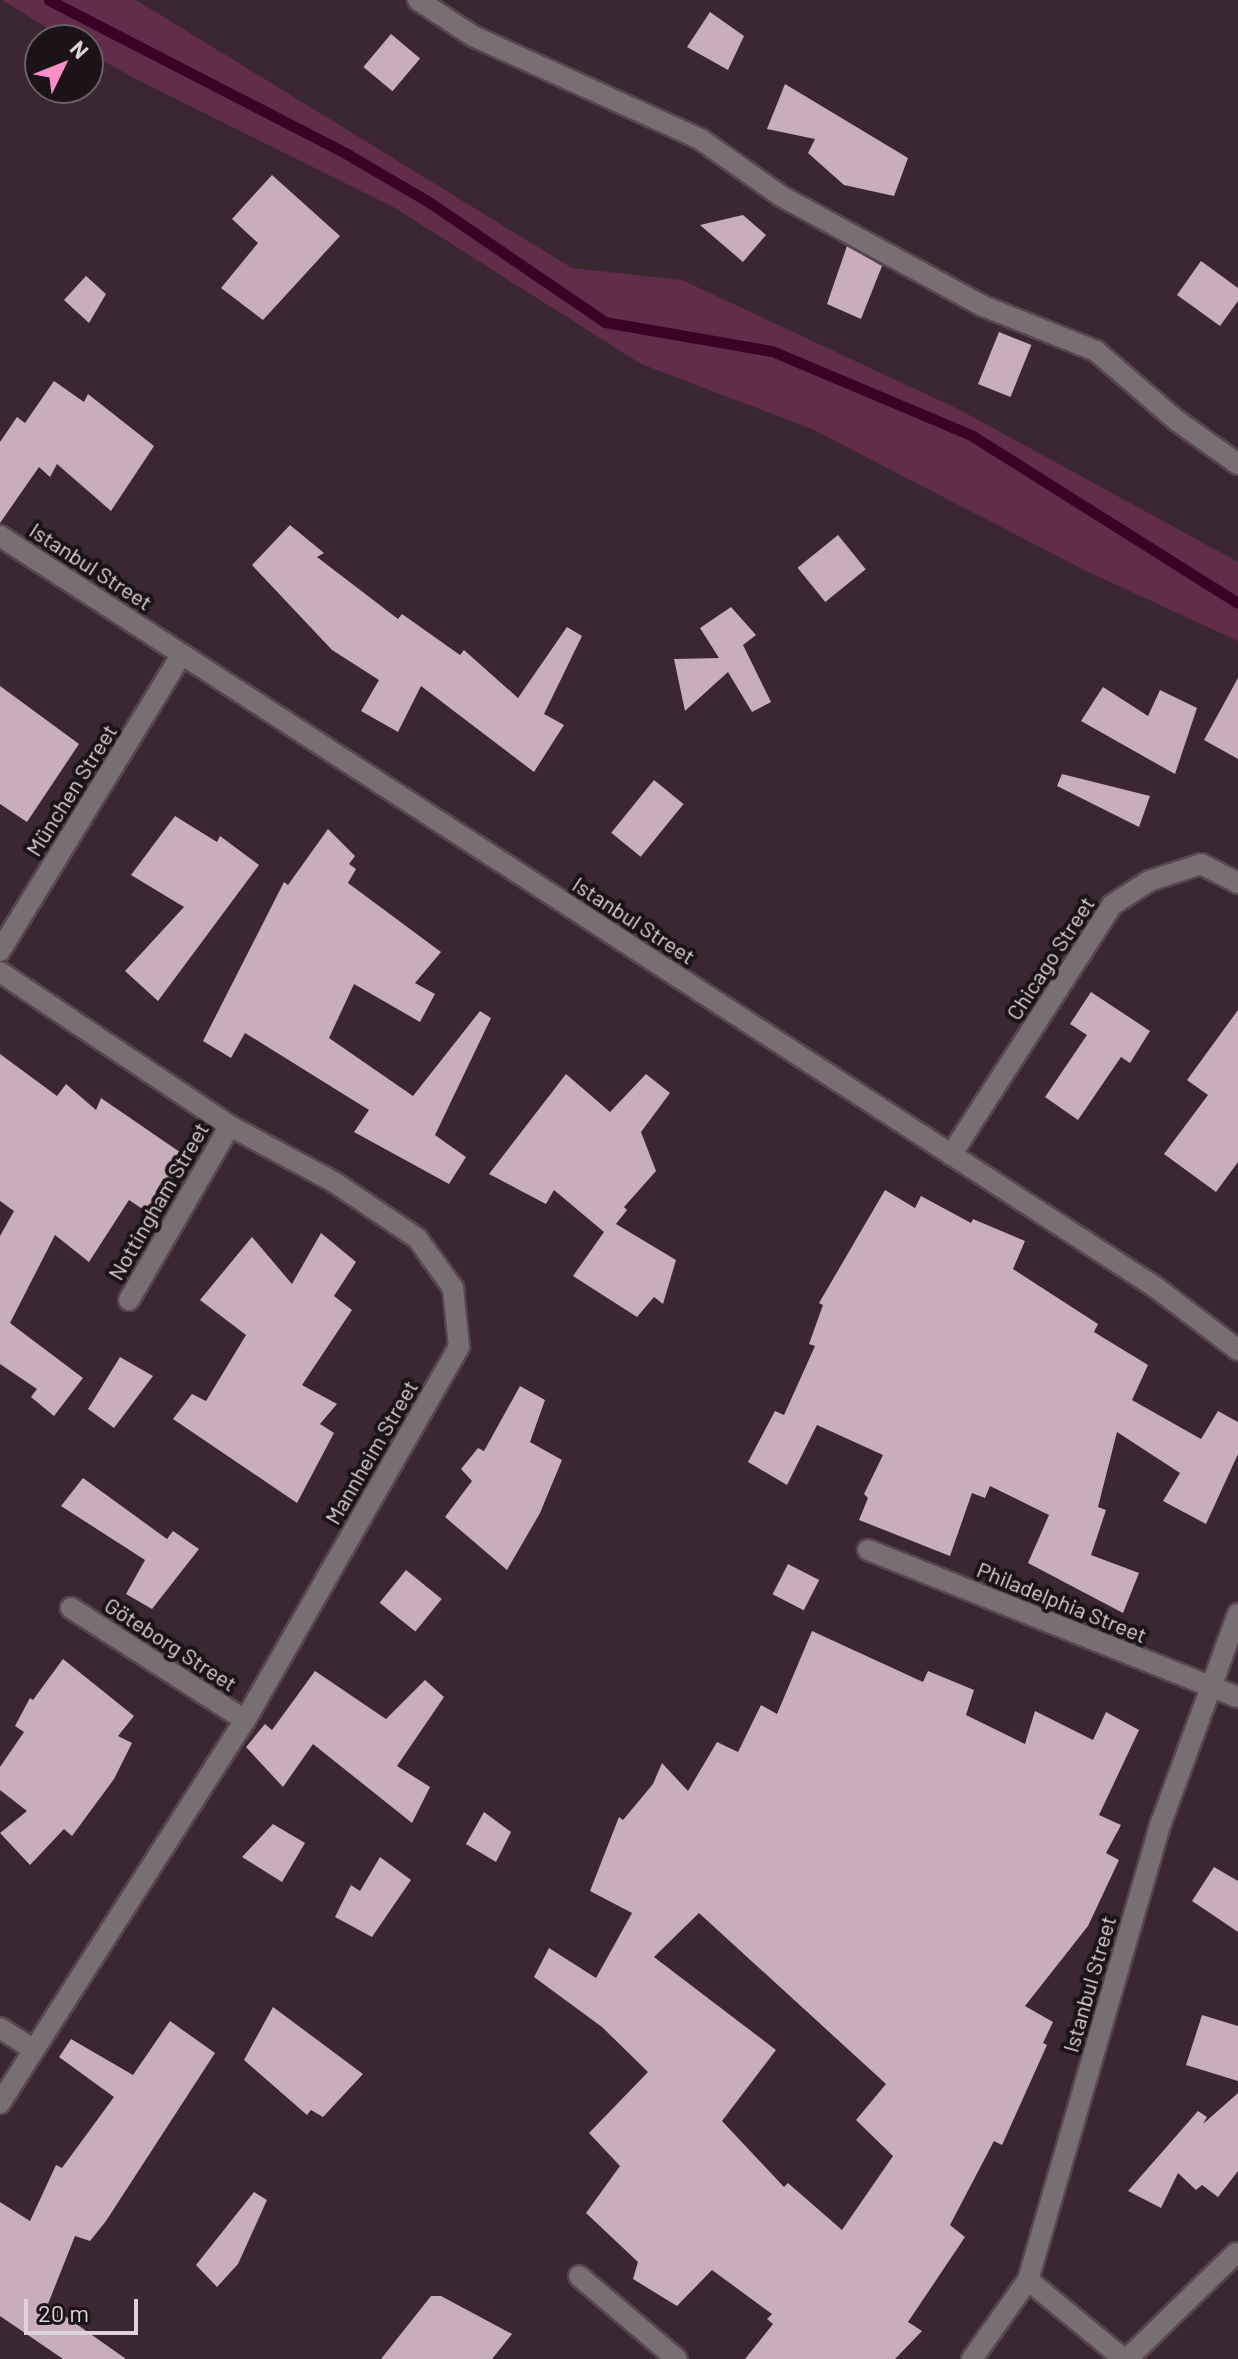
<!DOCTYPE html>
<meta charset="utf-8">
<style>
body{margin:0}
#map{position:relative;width:1238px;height:2359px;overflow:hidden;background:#3a2731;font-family:Barlow,sans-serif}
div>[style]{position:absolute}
.green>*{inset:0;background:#622c4b}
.stream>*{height:11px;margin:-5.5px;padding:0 5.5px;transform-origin:5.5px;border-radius:5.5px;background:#3a0226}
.building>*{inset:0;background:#c7aeba;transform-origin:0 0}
.roads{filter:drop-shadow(2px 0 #58464f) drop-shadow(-2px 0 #58464f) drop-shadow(0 2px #58464f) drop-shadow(0 -2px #58464f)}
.minor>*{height:20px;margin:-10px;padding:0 10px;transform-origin:10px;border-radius:10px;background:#796e73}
span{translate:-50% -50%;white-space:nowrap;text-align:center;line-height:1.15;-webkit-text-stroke:8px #1b1317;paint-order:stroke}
.street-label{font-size:22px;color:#dfd2d8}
.north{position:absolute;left:24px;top:24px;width:80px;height:80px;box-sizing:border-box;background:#1b1317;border:2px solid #695f64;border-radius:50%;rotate:47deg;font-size:22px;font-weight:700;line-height:32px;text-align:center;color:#dfd2d8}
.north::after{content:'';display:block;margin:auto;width:28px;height:36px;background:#f98fc9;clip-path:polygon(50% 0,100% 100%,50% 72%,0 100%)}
.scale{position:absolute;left:24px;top:2299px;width:114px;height:36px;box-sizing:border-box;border:4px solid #dfd2d8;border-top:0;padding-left:10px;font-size:24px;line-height:28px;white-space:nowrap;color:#dfd2d8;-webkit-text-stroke:6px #1b1317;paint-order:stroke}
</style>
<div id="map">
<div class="green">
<i style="clip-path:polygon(2px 0,136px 0,572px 268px,682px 280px,960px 410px,1238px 562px,1238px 641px,1084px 570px,812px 429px,641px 364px,395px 208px,132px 77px,88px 52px,88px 40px,67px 40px)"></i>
</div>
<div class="stream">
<i style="left:49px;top:0;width:335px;rotate:27.3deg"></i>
<i style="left:347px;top:154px;width:95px;rotate:30.3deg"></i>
<i style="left:429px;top:202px;width:213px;rotate:34.3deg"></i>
<i style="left:605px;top:322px;width:169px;rotate:9.9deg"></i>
<i style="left:772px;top:351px;width:216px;rotate:22.9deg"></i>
<i style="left:971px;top:435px;width:315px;rotate:32.2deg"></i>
</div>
<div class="building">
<i style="clip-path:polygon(710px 12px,744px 36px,728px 70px,687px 47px)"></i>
<i style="left:391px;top:34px;width:38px;height:43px;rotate:40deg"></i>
<i style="clip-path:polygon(785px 84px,908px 158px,894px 196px,844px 185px,808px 153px,815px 139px,767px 129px)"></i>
<i style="clip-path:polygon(272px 175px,340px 236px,263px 320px,221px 288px,258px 243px,232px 219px)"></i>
<i style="clip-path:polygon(743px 215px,766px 235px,743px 262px,700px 225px)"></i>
<i style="clip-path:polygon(847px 246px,882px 266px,861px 319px,827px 304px)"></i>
<i style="clip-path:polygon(1201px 261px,1238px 288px,1238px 301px,1220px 326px,1177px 295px)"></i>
<i style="clip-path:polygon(86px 276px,106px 294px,89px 323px,64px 300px)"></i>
<i style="left:999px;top:332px;width:35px;height:56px;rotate:22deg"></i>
<i style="clip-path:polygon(54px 381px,84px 402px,88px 394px,154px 446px,111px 511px,57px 464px,50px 477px,39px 467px,0 523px,0 442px,17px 417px,25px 423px)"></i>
<i style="clip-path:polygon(290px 525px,324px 553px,317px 557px,398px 619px,402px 614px,460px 655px,464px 650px,518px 698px,567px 627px,582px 636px,544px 714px,564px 725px,534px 772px,421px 686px,398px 732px,361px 711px,379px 680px,332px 650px,252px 565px)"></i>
<i style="left:838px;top:535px;width:44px;height:52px;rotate:51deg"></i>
<i style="clip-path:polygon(731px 607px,756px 635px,743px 645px,771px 702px,752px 712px,728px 672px,685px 711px,674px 659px,719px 658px,700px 628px)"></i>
<i style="clip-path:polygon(1238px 678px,1238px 759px,1204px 740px)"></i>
<i style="clip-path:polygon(0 686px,79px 744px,27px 822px,0 804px)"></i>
<i style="clip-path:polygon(1103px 687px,1148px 716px,1160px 690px,1197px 708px,1175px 774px,1081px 721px)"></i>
<i style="clip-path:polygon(1062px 774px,1150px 796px,1139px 827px,1057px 786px)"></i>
<i style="left:654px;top:780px;width:38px;height:68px;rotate:39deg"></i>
<i style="clip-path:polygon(175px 816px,217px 842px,220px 836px,259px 865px,158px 1001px,125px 971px,184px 907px,131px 875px)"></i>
<i style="clip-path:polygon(328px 829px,355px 856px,349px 864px,356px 869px,348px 883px,441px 952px,415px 983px,435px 994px,420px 1022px,354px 984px,329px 1038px,413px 1096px,480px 1011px,491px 1018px,435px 1135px,466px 1157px,449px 1184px,354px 1132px,369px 1110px,245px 1033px,231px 1058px,203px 1041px,284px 882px,288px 885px)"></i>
<i style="clip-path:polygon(1091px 992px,1150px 1031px,1130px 1063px,1121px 1057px,1078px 1120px,1045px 1097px,1087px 1035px,1070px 1024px)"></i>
<i style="clip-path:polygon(1238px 1010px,1238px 1162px,1216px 1192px,1164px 1154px,1208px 1095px,1187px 1080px)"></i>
<i style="clip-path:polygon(0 1054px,57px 1096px,66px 1084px,96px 1110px,101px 1098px,187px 1157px,150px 1214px,129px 1200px,89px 1262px,55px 1235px,10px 1323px,83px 1378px,54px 1416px,31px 1397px,37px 1389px,0 1364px,0 1236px,14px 1211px,0 1201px)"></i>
<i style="clip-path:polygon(566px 1074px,610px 1112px,646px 1074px,670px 1093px,641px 1132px,656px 1171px,624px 1207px,627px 1210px,616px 1224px,676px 1260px,663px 1304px,654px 1297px,637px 1317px,573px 1276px,604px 1232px,554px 1190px,546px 1204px,489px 1174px)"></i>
<i style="clip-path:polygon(885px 1190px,915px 1208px,921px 1196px,971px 1223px,973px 1219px,1025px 1241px,1013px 1269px,1098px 1324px,1094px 1332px,1148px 1365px,1132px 1400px,1201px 1439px,1218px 1411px,1238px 1422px,1238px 1454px,1206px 1524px,1163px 1501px,1180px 1473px,1117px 1432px,1098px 1507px,1106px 1510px,1091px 1555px,1139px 1573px,1123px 1613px,1028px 1563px,1049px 1515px,990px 1486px,985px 1498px,972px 1493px,950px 1556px,859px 1520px,868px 1498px,864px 1494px,883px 1455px,817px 1425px,787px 1485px,748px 1462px,775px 1411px,784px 1415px,815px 1346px,809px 1344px,823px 1305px,819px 1303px)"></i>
<i style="clip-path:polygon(321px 1233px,356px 1262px,334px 1296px,352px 1310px,302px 1385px,337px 1404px,320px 1424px,334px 1433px,297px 1503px,173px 1419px,192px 1394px,206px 1401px,246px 1335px,200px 1300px,252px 1237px,292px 1284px)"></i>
<i style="clip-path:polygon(120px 1357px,153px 1376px,114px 1428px,88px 1409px)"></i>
<i style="clip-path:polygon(520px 1386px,545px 1400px,530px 1442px,562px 1460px,540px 1513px,507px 1570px,445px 1517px,472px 1481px,461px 1469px,478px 1448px,484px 1451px)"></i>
<i style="clip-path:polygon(83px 1478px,167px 1539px,173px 1531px,199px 1549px,152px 1609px,126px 1594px,145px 1560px,61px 1506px)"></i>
<i style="left:788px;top:1564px;width:35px;height:34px;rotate:27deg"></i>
<i style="left:406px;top:1570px;width:46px;height:42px;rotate:39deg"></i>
<i style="clip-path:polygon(evenodd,812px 1631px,923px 1682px,928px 1671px,974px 1690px,966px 1715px,1025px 1744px,1035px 1711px,1093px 1740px,1106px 1712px,1139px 1730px,1099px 1815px,1121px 1825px,1106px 1853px,1119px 1860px,1088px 1926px,1025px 2006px,1053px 2022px,1043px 2043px,1047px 2045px,1002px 2145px,994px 2141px,950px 2225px,965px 2237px,908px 2322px,922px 2331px,895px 2359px,745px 2359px,773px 2324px,767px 2319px,772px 2314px,712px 2270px,677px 2306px,633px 2279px,638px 2262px,586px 2213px,620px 2166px,589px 2133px,648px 2072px,602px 2027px,534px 1977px,549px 1948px,596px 1978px,632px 1913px,590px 1891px,619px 1817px,623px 1820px,653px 1784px,662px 1763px,688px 1791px,717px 1742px,738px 1752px,761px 1705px,777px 1714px,812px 1631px,699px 1913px,886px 2084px,856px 2120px,893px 2156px,842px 2230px,788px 2183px,784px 2187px,722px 2121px,776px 2050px,654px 1957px,699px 1913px)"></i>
<i style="clip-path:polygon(63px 1659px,134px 1716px,118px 1736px,132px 1743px,114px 1779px,72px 1836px,64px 1829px,30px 1865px,0 1833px,27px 1811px,0 1790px,0 1767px,24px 1732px,15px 1726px,30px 1698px,33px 1700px)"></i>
<i style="clip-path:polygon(315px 1671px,386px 1719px,425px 1680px,444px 1697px,397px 1766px,430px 1787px,412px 1823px,313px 1744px,283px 1787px,246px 1747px,265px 1724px,272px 1730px)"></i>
<i style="clip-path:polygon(484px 1812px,511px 1832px,496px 1862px,466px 1844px)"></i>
<i style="clip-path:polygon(273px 1824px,305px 1843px,282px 1882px,242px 1857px)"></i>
<i style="clip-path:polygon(380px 1857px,411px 1880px,372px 1937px,335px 1917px,351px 1885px,360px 1891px)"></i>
<i style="clip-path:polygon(1214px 1867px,1238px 1881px,1238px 1932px,1192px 1901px)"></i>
<i style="clip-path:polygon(273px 2007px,363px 2074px,323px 2117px,311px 2110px,307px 2115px,244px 2060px)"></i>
<i style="clip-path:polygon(1202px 2015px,1238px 2026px,1238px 2081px,1186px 2065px)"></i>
<i style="clip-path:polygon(170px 2021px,215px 2053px,106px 2221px,90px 2241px,75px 2236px,48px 2304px,126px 2359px,63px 2359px,0 2316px,0 2202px,30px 2221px,56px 2165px,62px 2168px,114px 2097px,59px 2057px,71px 2039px,133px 2075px)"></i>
<i style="clip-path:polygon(1238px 2093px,1238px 2171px,1218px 2197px,1202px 2185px,1196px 2190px,1178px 2173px,1161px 2208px,1128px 2191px,1198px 2111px,1207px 2117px,1203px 2124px)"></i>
<i style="clip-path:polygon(254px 2192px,267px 2200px,238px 2264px,217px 2287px,196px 2265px)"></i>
<i style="clip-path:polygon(431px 2296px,441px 2296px,512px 2334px,492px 2359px,381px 2359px)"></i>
</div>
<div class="roads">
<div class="minor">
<i style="left:418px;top:0;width:66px;rotate:33.2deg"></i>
<i style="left:473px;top:36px;width:249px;rotate:24.4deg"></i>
<i style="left:700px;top:139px;width:99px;rotate:35.1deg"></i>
<i style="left:781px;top:196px;width:230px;rotate:28.6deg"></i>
<i style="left:983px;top:306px;width:122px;rotate:21.7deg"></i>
<i style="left:1096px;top:351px;width:106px;rotate:40.8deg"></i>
<i style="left:1176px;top:420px;width:76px;rotate:35.4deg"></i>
<i style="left:0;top:536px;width:1381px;rotate:33.03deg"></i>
<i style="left:1158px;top:1289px;width:101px;rotate:37.3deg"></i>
<i style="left:0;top:951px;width:348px;rotate:-58.5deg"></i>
<i style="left:0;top:972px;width:277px;rotate:33.8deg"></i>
<i style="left:230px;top:1126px;width:118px;rotate:28.3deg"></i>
<i style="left:334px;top:1182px;width:100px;rotate:34deg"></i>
<i style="left:417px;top:1238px;width:62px;rotate:54.2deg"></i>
<i style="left:453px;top:1288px;width:59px;rotate:84.2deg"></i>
<i style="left:459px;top:1347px;width:430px;rotate:119.8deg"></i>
<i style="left:245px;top:1720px;width:455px;rotate:122.6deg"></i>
<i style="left:951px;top:1155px;width:297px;rotate:-57.2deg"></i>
<i style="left:1112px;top:905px;width:44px;rotate:-33deg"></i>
<i style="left:1149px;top:881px;width:55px;rotate:-18.1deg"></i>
<i style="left:1201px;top:864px;width:42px;rotate:27.2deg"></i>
<i style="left:129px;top:1300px;width:201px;rotate:-59.9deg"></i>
<i style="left:868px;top:1550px;width:398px;rotate:21.7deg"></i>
<i style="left:71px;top:1608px;width:207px;rotate:32.8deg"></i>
<i style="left:0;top:2028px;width:40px;rotate:32.9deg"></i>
<i style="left:579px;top:2276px;width:128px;rotate:40.3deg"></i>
<i style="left:1028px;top:2280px;width:124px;rotate:39.5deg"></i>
<i style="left:972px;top:2359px;width:97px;rotate:-54.7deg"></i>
<i style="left:1028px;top:2280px;width:476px;rotate:-73.8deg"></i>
<i style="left:1161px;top:1823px;width:223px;rotate:-69.8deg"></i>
<i style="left:1127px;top:2359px;width:152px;rotate:-44.2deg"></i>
</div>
</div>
<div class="street-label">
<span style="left:91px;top:566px;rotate:33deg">Istanbul Street</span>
<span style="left:71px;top:790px;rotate:-58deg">München Street</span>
<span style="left:634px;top:920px;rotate:33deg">Istanbul Street</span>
<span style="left:1050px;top:958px;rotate:-57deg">Chicago Street</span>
<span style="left:158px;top:1201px;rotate:-60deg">Nottingham Street</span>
<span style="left:371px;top:1452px;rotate:-60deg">Mannheim Street</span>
<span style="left:1062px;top:1602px;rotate:22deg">Philadelphia Street</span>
<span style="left:171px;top:1644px;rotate:33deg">Göteborg Street</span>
<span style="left:1089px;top:1984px;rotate:-74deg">Istanbul Street</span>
</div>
<div class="north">N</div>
<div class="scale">20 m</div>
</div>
